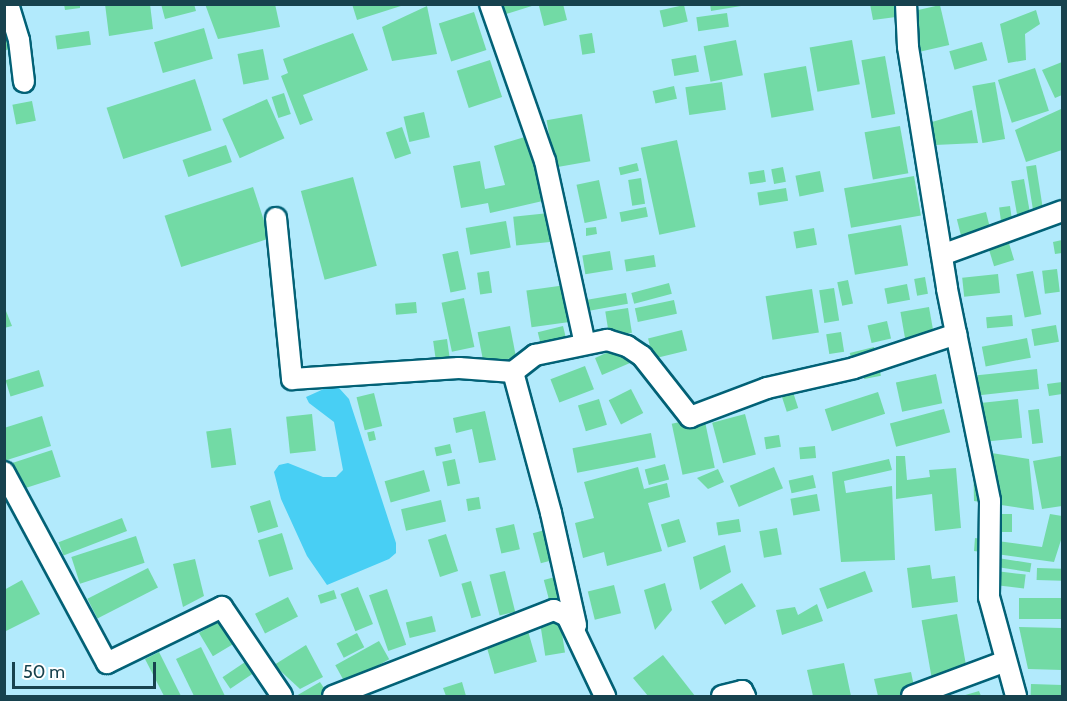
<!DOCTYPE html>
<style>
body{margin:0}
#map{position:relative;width:1067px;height:701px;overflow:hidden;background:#b2eafc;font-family:Cabin,sans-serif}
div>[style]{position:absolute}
.water>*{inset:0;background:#48cff4}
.building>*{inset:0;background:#72daa5;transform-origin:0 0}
.roads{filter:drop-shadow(2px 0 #026176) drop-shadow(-2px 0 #026176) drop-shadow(0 2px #026176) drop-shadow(0 -2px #026176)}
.minor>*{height:20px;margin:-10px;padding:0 10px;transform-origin:10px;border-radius:10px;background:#fff}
span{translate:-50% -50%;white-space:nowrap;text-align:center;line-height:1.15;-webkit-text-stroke:6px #fff;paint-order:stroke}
.frame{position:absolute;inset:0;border:6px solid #17424e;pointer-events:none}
.scale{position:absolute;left:12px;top:662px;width:144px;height:27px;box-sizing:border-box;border:3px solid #17424e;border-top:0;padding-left:8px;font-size:18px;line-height:21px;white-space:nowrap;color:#17424e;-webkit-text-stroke:4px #fff;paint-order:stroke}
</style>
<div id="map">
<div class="water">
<i style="clip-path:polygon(326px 388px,339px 388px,349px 399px,396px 543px,396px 553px,389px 559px,327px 585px,307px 556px,281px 499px,274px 472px,279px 465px,288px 463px,323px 477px,336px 477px,343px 470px,334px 422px,309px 403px,306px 397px)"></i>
</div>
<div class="building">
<i style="clip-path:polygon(64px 4px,80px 4px,80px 8px,65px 10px)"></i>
<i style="clip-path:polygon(105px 4px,150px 4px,153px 29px,109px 36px)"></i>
<i style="clip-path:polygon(161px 4px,194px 4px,196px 11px,165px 19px)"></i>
<i style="clip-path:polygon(205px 4px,275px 4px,280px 27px,218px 39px)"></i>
<i style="clip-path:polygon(352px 4px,404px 4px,404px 5px,357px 20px)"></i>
<i style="clip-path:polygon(500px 4px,535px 4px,535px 5px,503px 15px)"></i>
<i style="clip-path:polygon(563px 4px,567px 20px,544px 26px,539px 6px)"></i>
<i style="clip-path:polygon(710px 4px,741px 4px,741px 6px,711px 11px)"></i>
<i style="clip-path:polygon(870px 4px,895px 4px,896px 17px,873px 20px)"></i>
<i style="left:684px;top:5px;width:17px;height:25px;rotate:77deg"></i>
<i style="left:940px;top:5px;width:41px;height:29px;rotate:77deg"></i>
<i style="clip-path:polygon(427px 6px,437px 54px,392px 61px,382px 27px)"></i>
<i style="clip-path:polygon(1036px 10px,1040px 24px,1025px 34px,1026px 60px,1008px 63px,1000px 24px)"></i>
<i style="left:474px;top:12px;width:40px;height:37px;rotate:72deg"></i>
<i style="left:727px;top:13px;width:14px;height:31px;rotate:82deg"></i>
<i style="clip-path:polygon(4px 25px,12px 48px,4px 51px)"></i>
<i style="left:204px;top:28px;width:32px;height:52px;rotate:74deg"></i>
<i style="left:89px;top:31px;width:14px;height:34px;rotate:82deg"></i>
<i style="clip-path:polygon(353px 33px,368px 70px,303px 95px,313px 120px,300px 125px,281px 76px,288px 73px,283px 59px)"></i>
<i style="left:592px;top:33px;width:20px;height:13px;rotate:81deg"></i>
<i style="left:736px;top:40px;width:36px;height:33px;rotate:79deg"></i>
<i style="left:852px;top:40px;width:45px;height:43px;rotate:80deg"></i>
<i style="left:982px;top:42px;width:19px;height:34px;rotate:74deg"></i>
<i style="left:263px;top:49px;width:31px;height:26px;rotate:79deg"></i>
<i style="left:696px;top:55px;width:17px;height:25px;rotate:80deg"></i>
<i style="left:885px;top:56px;width:59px;height:24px;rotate:80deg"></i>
<i style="left:490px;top:60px;width:39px;height:35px;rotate:72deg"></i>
<i style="clip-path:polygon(1062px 62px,1062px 95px,1055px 98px,1042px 70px)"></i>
<i style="left:806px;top:66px;width:45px;height:43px;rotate:80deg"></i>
<i style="left:1035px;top:68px;width:45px;height:39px;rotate:72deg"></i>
<i style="left:195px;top:79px;width:54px;height:93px;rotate:72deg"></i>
<i style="left:722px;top:82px;width:28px;height:37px;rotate:82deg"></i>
<i style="left:995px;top:82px;width:58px;height:23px;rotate:80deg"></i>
<i style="left:674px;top:86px;width:13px;height:22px;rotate:77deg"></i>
<i style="left:284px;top:93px;width:22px;height:13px;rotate:72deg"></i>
<i style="left:267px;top:99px;width:43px;height:49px;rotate:66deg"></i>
<i style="left:32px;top:101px;width:20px;height:20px;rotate:79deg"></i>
<i style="clip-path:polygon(1061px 109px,1062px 150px,1026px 162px,1015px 130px)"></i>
<i style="clip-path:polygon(972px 110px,978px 143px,935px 145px,932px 122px)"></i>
<i style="left:424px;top:112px;width:26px;height:21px;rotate:77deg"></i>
<i style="left:582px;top:114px;width:48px;height:36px;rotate:80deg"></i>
<i style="left:900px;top:126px;width:48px;height:36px;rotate:80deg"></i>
<i style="left:402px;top:127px;width:28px;height:17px;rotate:71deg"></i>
<i style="clip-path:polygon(528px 136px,547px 200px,490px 213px,488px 203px,461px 208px,453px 166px,480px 161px,485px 189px,505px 185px,494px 146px)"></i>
<i style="left:677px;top:140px;width:89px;height:37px;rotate:78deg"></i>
<i style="left:226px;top:145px;width:18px;height:46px;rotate:71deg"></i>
<i style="left:637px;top:163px;width:8px;height:19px;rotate:76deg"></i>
<i style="left:1036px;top:165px;width:50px;height:10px;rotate:81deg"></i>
<i style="left:783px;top:167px;width:15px;height:12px;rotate:79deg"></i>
<i style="left:764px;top:170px;width:12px;height:16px;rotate:81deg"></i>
<i style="left:820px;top:171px;width:21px;height:25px;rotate:79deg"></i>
<i style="left:914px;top:176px;width:40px;height:71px;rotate:80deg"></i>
<i style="left:353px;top:177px;width:92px;height:54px;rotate:75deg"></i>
<i style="left:641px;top:178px;width:26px;height:13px;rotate:81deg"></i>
<i style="left:1024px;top:179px;width:41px;height:13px;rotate:80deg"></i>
<i style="left:599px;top:180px;width:39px;height:23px;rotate:78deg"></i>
<i style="left:253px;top:187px;width:54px;height:93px;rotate:72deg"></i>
<i style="left:786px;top:188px;width:13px;height:29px;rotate:81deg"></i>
<i style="left:1010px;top:206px;width:15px;height:11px;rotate:82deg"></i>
<i style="left:646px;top:207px;width:10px;height:27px;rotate:79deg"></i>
<i style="left:986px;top:212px;width:21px;height:30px;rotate:76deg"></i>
<i style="left:549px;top:213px;width:29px;height:36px;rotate:84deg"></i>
<i style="left:506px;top:221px;width:27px;height:41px;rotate:80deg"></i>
<i style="left:901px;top:225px;width:41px;height:54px;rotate:80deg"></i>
<i style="clip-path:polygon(596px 227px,597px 234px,586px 236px,586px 228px)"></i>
<i style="left:814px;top:228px;width:17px;height:21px;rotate:80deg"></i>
<i style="left:1008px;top:240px;width:21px;height:21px;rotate:73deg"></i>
<i style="clip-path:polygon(1062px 240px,1062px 253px,1055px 254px,1053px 242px)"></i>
<i style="left:458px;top:251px;width:39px;height:16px;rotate:78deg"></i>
<i style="left:610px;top:251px;width:19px;height:28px;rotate:81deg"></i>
<i style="left:654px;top:255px;width:12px;height:30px;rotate:81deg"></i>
<i style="left:1057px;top:269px;width:23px;height:15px;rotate:83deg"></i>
<i style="left:489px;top:271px;width:22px;height:12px;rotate:82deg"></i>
<i style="left:1033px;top:271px;width:44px;height:17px;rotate:79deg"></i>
<i style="left:998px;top:274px;width:19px;height:36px;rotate:84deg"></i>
<i style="left:925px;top:277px;width:17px;height:11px;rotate:80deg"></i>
<i style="left:848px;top:280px;width:24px;height:11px;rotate:78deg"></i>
<i style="left:669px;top:283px;width:11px;height:39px;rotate:75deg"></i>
<i style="left:907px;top:284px;width:16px;height:23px;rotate:79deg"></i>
<i style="left:566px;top:285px;width:37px;height:40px;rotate:82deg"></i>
<i style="left:834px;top:288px;width:33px;height:15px;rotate:81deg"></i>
<i style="left:812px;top:289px;width:44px;height:47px;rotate:81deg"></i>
<i style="left:626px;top:293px;width:11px;height:42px;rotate:80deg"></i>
<i style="left:464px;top:298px;width:50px;height:23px;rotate:78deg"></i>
<i style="left:674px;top:300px;width:14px;height:40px;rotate:78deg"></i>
<i style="left:416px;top:302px;width:11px;height:21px;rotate:85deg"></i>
<i style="clip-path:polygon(4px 306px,12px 326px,4px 328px)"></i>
<i style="left:929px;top:307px;width:27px;height:29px;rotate:80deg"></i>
<i style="left:628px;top:308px;width:25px;height:23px;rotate:81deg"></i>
<i style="left:1012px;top:315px;width:11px;height:26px;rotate:85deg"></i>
<i style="left:887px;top:321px;width:18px;height:20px;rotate:77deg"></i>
<i style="left:1056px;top:325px;width:17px;height:25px;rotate:80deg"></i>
<i style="left:510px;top:326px;width:32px;height:33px;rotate:79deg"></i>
<i style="left:563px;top:326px;width:12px;height:26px;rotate:76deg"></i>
<i style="left:682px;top:330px;width:21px;height:35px;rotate:76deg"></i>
<i style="left:841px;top:332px;width:20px;height:15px;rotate:81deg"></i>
<i style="left:1027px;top:338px;width:20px;height:46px;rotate:79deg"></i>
<i style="left:447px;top:339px;width:21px;height:14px;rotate:82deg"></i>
<i style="left:874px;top:347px;width:8px;height:25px;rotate:76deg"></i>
<i style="clip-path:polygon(615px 349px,630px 363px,602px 375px,595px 358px)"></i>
<i style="left:585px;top:366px;width:25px;height:37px;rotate:69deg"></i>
<i style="left:879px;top:366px;width:10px;height:17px;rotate:79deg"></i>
<i style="left:1037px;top:369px;width:20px;height:60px;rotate:84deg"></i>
<i style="left:39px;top:370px;width:17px;height:35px;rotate:73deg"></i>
<i style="left:936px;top:374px;width:30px;height:41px;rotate:78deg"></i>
<i style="clip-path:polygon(1062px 382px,1062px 394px,1049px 396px,1047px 384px)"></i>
<i style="left:631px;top:389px;width:27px;height:25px;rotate:63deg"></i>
<i style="left:792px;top:389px;width:20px;height:12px;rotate:72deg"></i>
<i style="left:878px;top:392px;width:23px;height:56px;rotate:72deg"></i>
<i style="left:374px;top:393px;width:34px;height:18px;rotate:76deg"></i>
<i style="left:599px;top:399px;width:27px;height:22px;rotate:73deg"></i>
<i style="left:1018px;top:399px;width:39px;height:52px;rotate:84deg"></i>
<i style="left:944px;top:409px;width:24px;height:56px;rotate:75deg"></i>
<i style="left:1039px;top:409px;width:34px;height:11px;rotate:83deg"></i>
<i style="clip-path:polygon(485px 411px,496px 460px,479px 463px,472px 429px,456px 433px,453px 418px)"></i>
<i style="left:312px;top:414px;width:37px;height:26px;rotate:84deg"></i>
<i style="left:745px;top:414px;width:42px;height:34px;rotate:75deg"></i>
<i style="clip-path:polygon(42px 416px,51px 446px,4px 461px,4px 428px)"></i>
<i style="left:704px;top:417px;width:52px;height:33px;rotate:78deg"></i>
<i style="left:231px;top:428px;width:37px;height:25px;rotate:82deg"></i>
<i style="left:374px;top:431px;width:9px;height:7px;rotate:77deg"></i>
<i style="left:651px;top:433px;width:25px;height:80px;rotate:79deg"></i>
<i style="left:779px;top:435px;width:12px;height:15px;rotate:81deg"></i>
<i style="left:450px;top:444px;width:9px;height:16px;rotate:77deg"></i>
<i style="left:815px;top:446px;width:12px;height:16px;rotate:85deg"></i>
<i style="left:52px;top:450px;width:28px;height:45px;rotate:72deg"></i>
<i style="clip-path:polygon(973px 450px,1029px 459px,1034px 510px,974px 501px)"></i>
<i style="clip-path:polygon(896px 456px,905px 456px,907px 480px,930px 477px,929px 470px,956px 468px,961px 528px,935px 531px,932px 494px,896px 499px)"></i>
<i style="clip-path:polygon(1061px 456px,1062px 506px,1042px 509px,1033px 461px)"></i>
<i style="left:455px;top:459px;width:25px;height:13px;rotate:78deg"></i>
<i style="clip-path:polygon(889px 459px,892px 470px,844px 481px,846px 493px,892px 486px,895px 560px,841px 562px,832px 472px)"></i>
<i style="left:665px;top:464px;width:16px;height:21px;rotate:75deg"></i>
<i style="clip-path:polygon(638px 467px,644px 489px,667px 483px,670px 497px,648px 503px,662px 551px,607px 566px,604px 552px,583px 558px,575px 523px,594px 518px,584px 482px)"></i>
<i style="left:774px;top:467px;width:23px;height:48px;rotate:67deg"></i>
<i style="clip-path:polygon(718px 469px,724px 482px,708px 489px,697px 478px)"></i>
<i style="left:424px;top:470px;width:22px;height:41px;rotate:74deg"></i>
<i style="left:813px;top:475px;width:13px;height:25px;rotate:77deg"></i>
<i style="left:817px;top:494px;width:17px;height:27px;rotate:80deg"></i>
<i style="left:479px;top:497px;width:12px;height:13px;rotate:81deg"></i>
<i style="left:270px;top:500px;width:28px;height:21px;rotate:73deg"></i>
<i style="left:441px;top:500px;width:22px;height:41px;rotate:77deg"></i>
<i style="left:989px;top:514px;width:23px;height:18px"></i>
<i style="clip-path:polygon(1050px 514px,1062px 516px,1062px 537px,1054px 562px,974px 551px,975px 538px,1042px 547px)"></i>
<i style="left:122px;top:518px;width:14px;height:68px;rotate:69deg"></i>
<i style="left:679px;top:519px;width:24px;height:19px;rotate:73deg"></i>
<i style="left:739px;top:519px;width:13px;height:23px;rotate:81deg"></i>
<i style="left:514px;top:524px;width:26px;height:19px;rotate:77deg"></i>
<i style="left:556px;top:527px;width:31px;height:24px;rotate:75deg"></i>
<i style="left:777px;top:528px;width:27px;height:18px;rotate:80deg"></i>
<i style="left:282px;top:533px;width:38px;height:25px;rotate:73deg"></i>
<i style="left:446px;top:534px;width:39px;height:19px;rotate:72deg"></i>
<i style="left:136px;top:536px;width:28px;height:68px;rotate:72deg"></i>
<i style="clip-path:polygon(725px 545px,731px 572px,700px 590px,693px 557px)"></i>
<i style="left:979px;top:555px;width:53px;height:9px;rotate:9deg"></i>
<i style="clip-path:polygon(195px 559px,204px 596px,183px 607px,173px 564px)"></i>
<i style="clip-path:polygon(930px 565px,932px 579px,955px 576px,958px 602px,912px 608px,907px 568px)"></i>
<i style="left:148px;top:568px;width:22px;height:68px;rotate:63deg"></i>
<i style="left:1037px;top:568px;width:25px;height:12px;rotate:2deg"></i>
<i style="left:980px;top:569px;width:46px;height:14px;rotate:7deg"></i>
<i style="left:505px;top:571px;width:42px;height:16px;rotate:76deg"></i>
<i style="left:865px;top:571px;width:22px;height:49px;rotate:69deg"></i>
<i style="left:566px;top:574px;width:30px;height:23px;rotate:75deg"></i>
<i style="clip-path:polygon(22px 580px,40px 614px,4px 632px,4px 590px)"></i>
<i style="left:471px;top:581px;width:36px;height:10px;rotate:74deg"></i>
<i style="clip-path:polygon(665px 583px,672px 610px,655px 630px,644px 590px)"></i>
<i style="left:742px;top:583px;width:27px;height:36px;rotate:59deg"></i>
<i style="left:614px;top:585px;width:29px;height:27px;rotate:76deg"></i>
<i style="left:358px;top:587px;width:40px;height:19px;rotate:68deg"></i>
<i style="left:387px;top:589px;width:59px;height:19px;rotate:71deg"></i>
<i style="left:334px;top:590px;width:9px;height:17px;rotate:72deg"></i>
<i style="left:288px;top:597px;width:22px;height:37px;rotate:63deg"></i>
<i style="left:1062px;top:598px;width:21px;height:43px;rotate:90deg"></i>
<i style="clip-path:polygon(817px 604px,823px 621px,782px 635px,776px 610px,795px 607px,798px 615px)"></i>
<i style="left:957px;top:614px;width:57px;height:36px;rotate:80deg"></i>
<i style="left:229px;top:615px;width:27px;height:35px;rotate:59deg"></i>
<i style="left:432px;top:616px;width:16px;height:27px;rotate:76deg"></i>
<i style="left:560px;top:621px;width:32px;height:20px;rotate:81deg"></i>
<i style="clip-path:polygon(1019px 627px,1062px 628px,1062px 670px,1028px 669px)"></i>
<i style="left:528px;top:631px;width:32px;height:44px;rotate:74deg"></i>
<i style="left:357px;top:633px;width:16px;height:23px;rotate:63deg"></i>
<i style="left:379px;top:641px;width:21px;height:50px;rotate:61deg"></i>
<i style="clip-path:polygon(306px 645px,323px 677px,300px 689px,274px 665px)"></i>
<i style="clip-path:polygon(201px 647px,225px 696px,194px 696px,176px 659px)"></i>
<i style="clip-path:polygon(159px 652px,181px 696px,164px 696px,145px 659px)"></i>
<i style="clip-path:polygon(663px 655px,695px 696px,648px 696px,633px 678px)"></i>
<i style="left:254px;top:656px;width:14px;height:38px;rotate:56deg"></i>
<i style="clip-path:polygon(844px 663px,851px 696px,813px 696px,807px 670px)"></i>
<i style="clip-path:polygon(911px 672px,916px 696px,878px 696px,874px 679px)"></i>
<i style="clip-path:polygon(320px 682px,329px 696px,296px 696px)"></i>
<i style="clip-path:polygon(462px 682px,466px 696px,446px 696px,443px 688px)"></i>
<i style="left:1031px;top:684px;width:31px;height:12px;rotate:2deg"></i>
<i style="clip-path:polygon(979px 691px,981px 696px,962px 696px)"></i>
</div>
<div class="roads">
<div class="minor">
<i style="left:8px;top:4px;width:38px;rotate:73deg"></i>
<i style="left:19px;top:40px;width:42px;rotate:83.2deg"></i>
<i style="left:490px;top:4px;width:166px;rotate:70.7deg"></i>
<i style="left:545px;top:161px;width:187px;rotate:77.7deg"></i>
<i style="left:906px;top:4px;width:43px;rotate:87.3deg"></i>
<i style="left:908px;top:47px;width:245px;rotate:80.8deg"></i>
<i style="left:947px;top:289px;width:216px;rotate:78.5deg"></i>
<i style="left:990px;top:501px;width:96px;rotate:90.6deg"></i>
<i style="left:989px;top:597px;width:103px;rotate:74.7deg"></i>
<i style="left:276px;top:218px;width:162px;rotate:84.3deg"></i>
<i style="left:292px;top:379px;width:167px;rotate:-3.8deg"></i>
<i style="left:459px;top:368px;width:54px;rotate:4.2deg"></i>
<i style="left:942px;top:255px;width:128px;rotate:-20.1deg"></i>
<i style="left:513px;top:372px;width:28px;rotate:-38deg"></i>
<i style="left:535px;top:355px;width:74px;rotate:-11.8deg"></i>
<i style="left:607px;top:340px;width:21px;rotate:17deg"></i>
<i style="left:627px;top:346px;width:18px;rotate:34deg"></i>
<i style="left:642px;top:356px;width:78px;rotate:51.8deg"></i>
<i style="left:690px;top:417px;width:82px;rotate:-20.6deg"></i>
<i style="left:767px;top:388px;width:89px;rotate:-12.9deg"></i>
<i style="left:854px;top:368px;width:108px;rotate:-18.4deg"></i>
<i style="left:513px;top:372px;width:146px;rotate:74.9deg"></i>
<i style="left:551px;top:513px;width:115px;rotate:77.4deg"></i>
<i style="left:4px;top:472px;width:217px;rotate:61.7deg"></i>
<i style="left:107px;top:663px;width:128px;rotate:-26deg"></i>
<i style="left:222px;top:607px;width:107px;rotate:56deg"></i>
<i style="left:333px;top:696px;width:237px;rotate:-21.3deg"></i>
<i style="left:554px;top:610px;width:14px;rotate:25deg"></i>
<i style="left:567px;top:616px;width:89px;rotate:64.6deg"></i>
<i style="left:722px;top:696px;width:21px;rotate:-14deg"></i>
<i style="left:742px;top:691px;width:6px;rotate:59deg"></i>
<i style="left:912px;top:696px;width:100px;rotate:-20.4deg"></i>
</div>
</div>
<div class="frame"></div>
<div class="scale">50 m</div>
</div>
